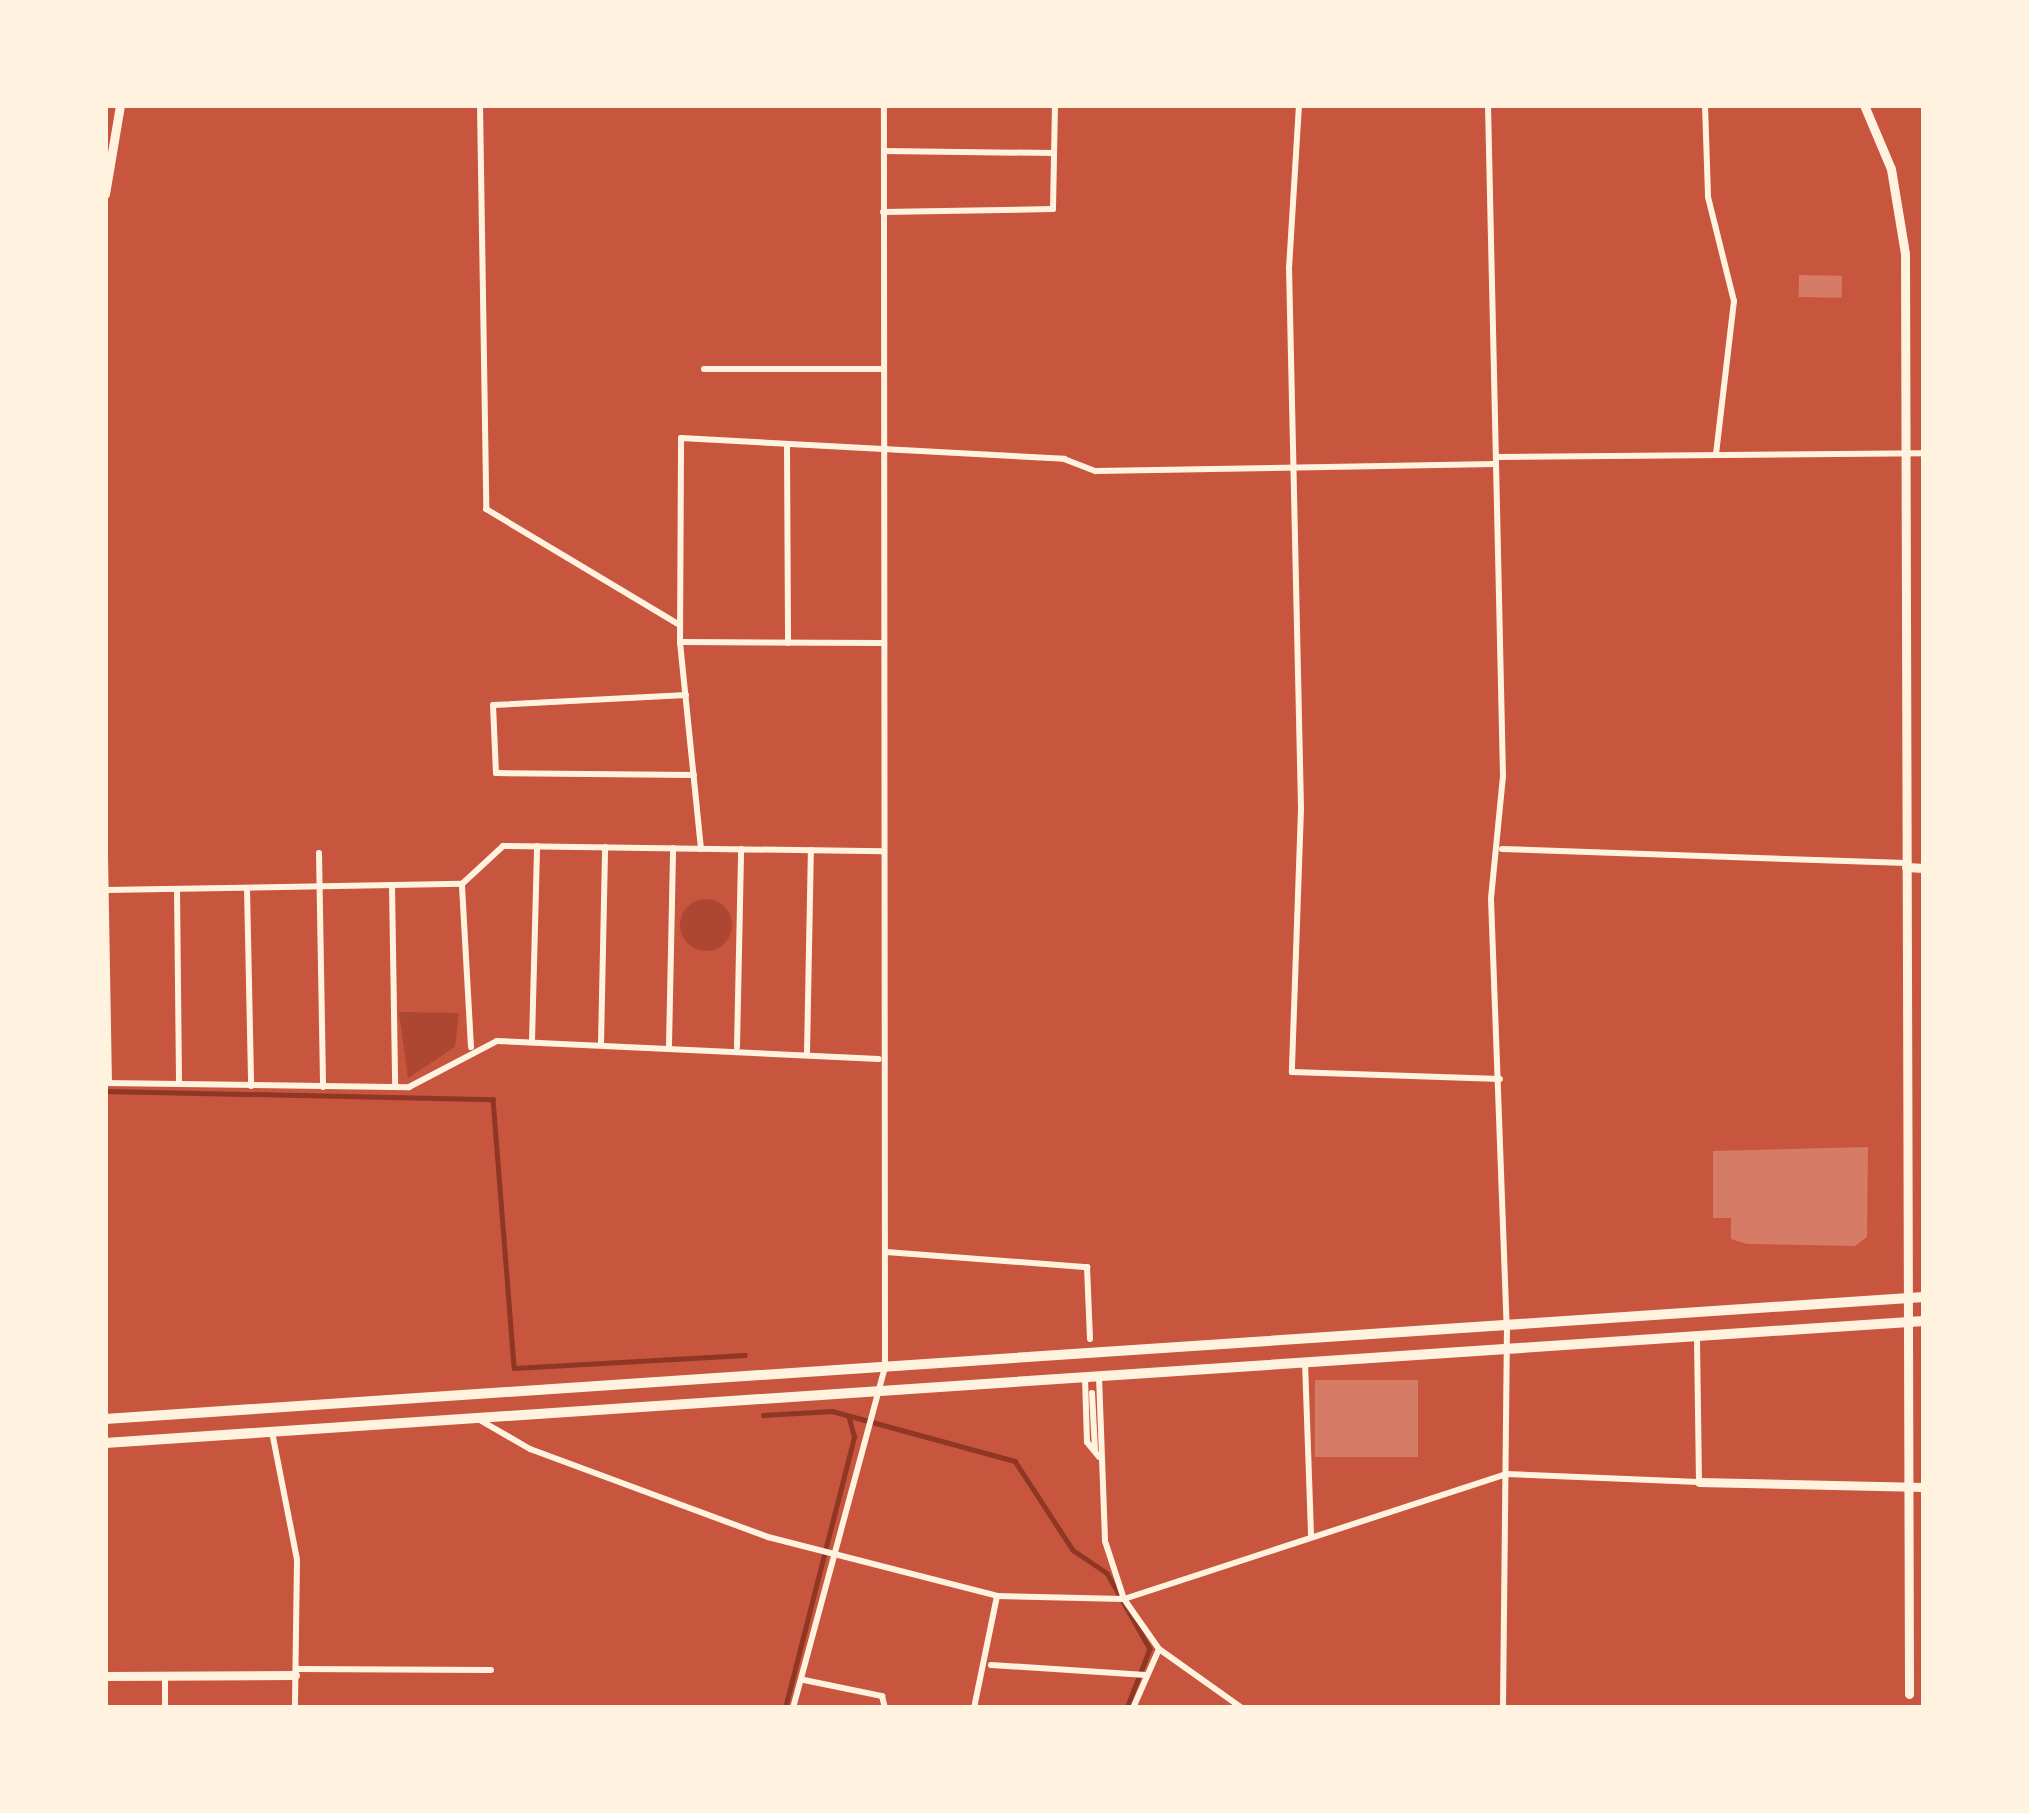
<!DOCTYPE html>
<style>
body{margin:0}
#map{position:relative;width:2029px;height:1813px;overflow:hidden;background:#c8553d;font-family:Quicksand,sans-serif}
div>[style]{position:absolute}
.green>*{inset:0;background:#ae4732}
.round{border-radius:50%}
.stream>*{height:4.5px;margin:-2.25px;padding:0 2.25px;transform-origin:2.25px;border-radius:2.25px;background:#8f3625}
.building>*{inset:0;background:#d67c66;transform-origin:0 0}
.minor>*{height:6px;margin:-3px;padding:0 3px;transform-origin:3px;border-radius:3px;background:#fff3e0}
.tertiary>*{height:9px;margin:-4.5px;padding:0 4.5px;transform-origin:4.5px;border-radius:4.5px;background:#fff3e0}
.secondary>*{height:9px;margin:-4.5px;padding:0 4.5px;transform-origin:4.5px;border-radius:4.5px;background:#fff3e0}
.trunk>*{height:10px;margin:-5px;padding:0 5px;transform-origin:5px;border-radius:5px;background:#fff3e0}
span{translate:-50% -50%;white-space:nowrap;text-align:center;line-height:1.15;-webkit-text-stroke:10px #fff3e0;paint-order:stroke}
.frame{position:absolute;inset:0;border:108px solid #fff3e0;pointer-events:none}
</style>
<div id="map">
<div class="green">
<i class="round" style="left:680px;top:899px;width:52px;height:52px"></i>
<i style="clip-path:polygon(399px 1012px,459px 1013px,455px 1047px,408px 1078px)"></i>
</div>
<div class="stream">
<i style="left:105px;top:1091px;width:388px;rotate:1.2deg"></i>
<i style="left:493px;top:1099px;width:270px;rotate:85.5deg"></i>
<i style="left:514px;top:1368px;width:231px;rotate:-3.2deg"></i>
<i style="left:1924px;top:1145px;width:105px;rotate:90deg"></i>
<i style="left:763px;top:1415px;width:69px;rotate:-3.3deg"></i>
<i style="left:832px;top:1411px;width:190px;rotate:15.3deg"></i>
<i style="left:1015px;top:1461px;width:106px;rotate:56.9deg"></i>
<i style="left:1073px;top:1550px;width:41px;rotate:34.1deg"></i>
<i style="left:1107px;top:1573px;width:87px;rotate:60.5deg"></i>
<i style="left:1150px;top:1649px;width:63px;rotate:111.3deg"></i>
<i style="left:785px;top:1708px;width:280px;rotate:-75.7deg"></i>
<i style="left:854px;top:1437px;width:20px;rotate:-105deg"></i>
</div>
<div class="building">
<i style="left:1799px;top:275px;width:43px;height:22px;rotate:1deg"></i>
<i style="clip-path:polygon(1868px 1147px,1867px 1237px,1855px 1246px,1747px 1244px,1731px 1239px,1731px 1218px,1713px 1218px,1713px 1151px)"></i>
<i style="left:1315px;top:1380px;width:103px;height:77px"></i>
</div>
<div class="minor">
<i style="left:480px;top:105px;width:404px;rotate:89.1deg"></i>
<i style="left:486px;top:509px;width:226px;rotate:30.9deg"></i>
<i style="left:1299px;top:105px;width:162px;rotate:93.5deg"></i>
<i style="left:1289px;top:267px;width:542px;rotate:88.73deg"></i>
<i style="left:1301px;top:809px;width:263px;rotate:92deg"></i>
<i style="left:1292px;top:1072px;width:208px;rotate:1.9deg"></i>
<i style="left:1488px;top:105px;width:671px;rotate:88.72deg"></i>
<i style="left:1503px;top:776px;width:124px;rotate:95.6deg"></i>
<i style="left:1491px;top:899px;width:427px;rotate:87.9deg"></i>
<i style="left:1507px;top:1326px;width:382px;rotate:90.6deg"></i>
<i style="left:1705px;top:105px;width:92px;rotate:88.1deg"></i>
<i style="left:1708px;top:197px;width:107px;rotate:76deg"></i>
<i style="left:1734px;top:301px;width:155px;rotate:96.7deg"></i>
<i style="left:884px;top:151px;width:170px;rotate:0.7deg"></i>
<i style="left:883px;top:212px;width:170px;rotate:-1deg"></i>
<i style="left:1053px;top:209px;width:104px;rotate:-88.9deg"></i>
<i style="left:704px;top:369px;width:177px"></i>
<i style="left:787px;top:445px;width:198px;rotate:89.7deg"></i>
<i style="left:1496px;top:457px;width:428px;rotate:-0.5deg"></i>
<i style="left:680px;top:642px;width:203px;rotate:0.3deg"></i>
<i style="left:686px;top:695px;width:193px;rotate:177deg"></i>
<i style="left:493px;top:705px;width:68px;rotate:87.5deg"></i>
<i style="left:496px;top:773px;width:198px;rotate:0.6deg"></i>
<i style="left:701px;top:849px;width:208px;rotate:-95.8deg"></i>
<i style="left:680px;top:642px;width:204px;rotate:-89.7deg"></i>
<i style="left:681px;top:438px;width:384px;rotate:3.1deg"></i>
<i style="left:1064px;top:459px;width:34px;rotate:21deg"></i>
<i style="left:1096px;top:471px;width:399px;rotate:-1deg"></i>
<i style="left:1502px;top:849px;width:404px;rotate:2deg"></i>
<i style="left:319px;top:853px;width:234px;rotate:89deg"></i>
<i style="left:105px;top:855px;width:228px;rotate:89deg"></i>
<i style="left:392px;top:885px;width:202px;rotate:89.1deg"></i>
<i style="left:247px;top:888px;width:198px;rotate:88.8deg"></i>
<i style="left:177px;top:889px;width:194px;rotate:89.4deg"></i>
<i style="left:106px;top:890px;width:356px;rotate:-1deg"></i>
<i style="left:532px;top:1041px;width:195px;rotate:-88.5deg"></i>
<i style="left:601px;top:1044px;width:197px;rotate:-88.8deg"></i>
<i style="left:669px;top:1045px;width:197px;rotate:-88.8deg"></i>
<i style="left:471px;top:1047px;width:163px;rotate:-93.2deg"></i>
<i style="left:462px;top:884px;width:56px;rotate:-42.8deg"></i>
<i style="left:503px;top:846px;width:380px;rotate:0.8deg"></i>
<i style="left:737px;top:1047px;width:198px;rotate:-88.8deg"></i>
<i style="left:807px;top:1053px;width:203px;rotate:-88.9deg"></i>
<i style="left:105px;top:1083px;width:304px;rotate:0.8deg"></i>
<i style="left:409px;top:1087px;width:99px;rotate:-27.6deg"></i>
<i style="left:497px;top:1041px;width:382px;rotate:2.7deg"></i>
<i style="left:886px;top:1252px;width:202px;rotate:4.3deg"></i>
<i style="left:1087px;top:1267px;width:72px;rotate:87.6deg"></i>
<i style="left:1305px;top:1362px;width:174px;rotate:88deg"></i>
<i style="left:1099px;top:1376px;width:165px;rotate:87.9deg"></i>
<i style="left:1105px;top:1541px;width:61px;rotate:71.9deg"></i>
<i style="left:1124px;top:1599px;width:61px;rotate:55deg"></i>
<i style="left:1159px;top:1649px;width:102px;rotate:35.4deg"></i>
<i style="left:1085px;top:1378px;width:64px;rotate:88.2deg"></i>
<i style="left:1087px;top:1442px;width:19px;rotate:51deg"></i>
<i style="left:1092px;top:1393px;width:57px;rotate:87deg"></i>
<i style="left:478px;top:1419px;width:60px;rotate:30deg"></i>
<i style="left:530px;top:1449px;width:254px;rotate:20.3deg"></i>
<i style="left:768px;top:1537px;width:236px;rotate:14.4deg"></i>
<i style="left:997px;top:1596px;width:127px;rotate:1.4deg"></i>
<i style="left:1124px;top:1599px;width:402px;rotate:-18.1deg"></i>
<i style="left:1506px;top:1474px;width:193px;rotate:2.4deg"></i>
<i style="left:1699px;top:1482px;width:145px;rotate:-90.8deg"></i>
<i style="left:272px;top:1432px;width:130px;rotate:78.9deg"></i>
<i style="left:297px;top:1560px;width:148px;rotate:90.8deg"></i>
<i style="left:991px;top:1665px;width:155px;rotate:3.7deg"></i>
<i style="left:296px;top:1669px;width:195px;rotate:0.3deg"></i>
<i style="left:804px;top:1680px;width:80px;rotate:11.6deg"></i>
<i style="left:882px;top:1696px;width:12px;rotate:76deg"></i>
<i style="left:165px;top:1708px;width:32px;rotate:-90deg"></i>
<i style="left:793px;top:1708px;width:353px;rotate:-74.9deg"></i>
<i style="left:885px;top:1367px;width:1262px;rotate:-90.05deg"></i>
<i style="left:974px;top:1708px;width:114px;rotate:-78.4deg"></i>
<i style="left:1133px;top:1708px;width:64px;rotate:-66.2deg"></i>
</div>
<div class="tertiary">
<i style="left:1864px;top:105px;width:69px;rotate:67.1deg"></i>
<i style="left:1891px;top:169px;width:86px;rotate:80.6deg"></i>
<i style="left:1905px;top:254px;width:1440px;rotate:89.84deg"></i>
<i style="left:1906px;top:867px;width:18px;rotate:3deg"></i>
<i style="left:1699px;top:1482px;width:225px;rotate:1.3deg"></i>
<i style="left:105px;top:1676px;width:190px;rotate:-0.3deg"></i>
</div>
<div class="secondary">
<i style="left:105px;top:194px;width:90px;rotate:-80.4deg"></i>
</div>
<div class="trunk">
<i style="left:105px;top:1419px;width:1823px;rotate:-3.84deg"></i>
<i style="left:105px;top:1443px;width:1823px;rotate:-3.84deg"></i>
</div>
<div class="frame"></div>
</div>
